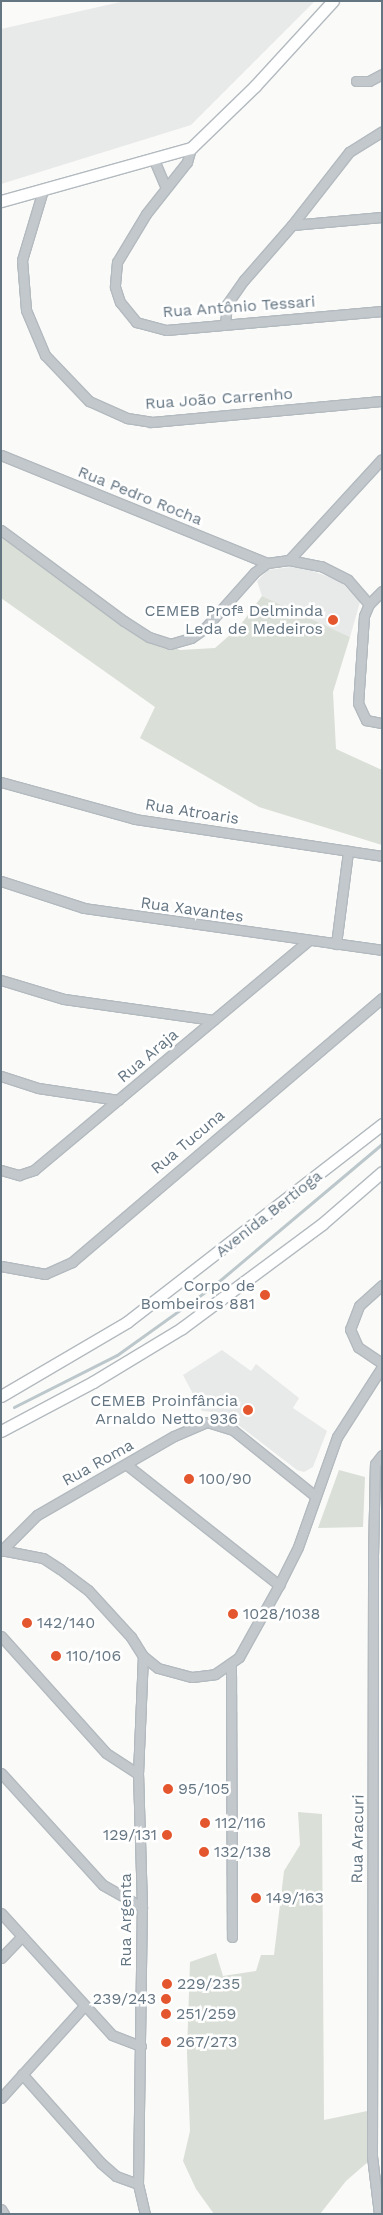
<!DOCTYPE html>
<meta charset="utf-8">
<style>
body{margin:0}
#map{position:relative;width:383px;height:2215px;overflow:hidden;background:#fafaf8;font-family:"Work Sans",sans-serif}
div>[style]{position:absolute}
.built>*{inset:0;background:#e8e9e9}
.green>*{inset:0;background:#dadfd7}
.stream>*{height:3px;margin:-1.5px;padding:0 1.5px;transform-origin:1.5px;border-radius:1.5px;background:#bbc7cb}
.roads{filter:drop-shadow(1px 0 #b3babf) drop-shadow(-1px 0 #b3babf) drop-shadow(0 1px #b3babf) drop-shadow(0 -1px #b3babf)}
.street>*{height:9px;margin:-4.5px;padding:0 4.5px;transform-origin:4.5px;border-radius:4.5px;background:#c3c8cc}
.secondary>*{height:11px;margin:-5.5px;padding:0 5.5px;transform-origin:5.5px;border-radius:5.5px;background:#fff}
.dots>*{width:14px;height:14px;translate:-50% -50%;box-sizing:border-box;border:2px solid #fff;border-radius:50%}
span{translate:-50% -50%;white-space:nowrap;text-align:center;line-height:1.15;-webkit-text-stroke:5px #fff;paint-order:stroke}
.street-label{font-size:16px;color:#657683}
.poi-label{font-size:16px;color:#657683}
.right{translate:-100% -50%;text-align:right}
.left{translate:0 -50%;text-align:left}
.frame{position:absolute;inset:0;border:2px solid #657683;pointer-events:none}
</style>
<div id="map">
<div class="built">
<i style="clip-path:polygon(125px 1px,315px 1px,191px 125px,1px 184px,1px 29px)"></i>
<i style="clip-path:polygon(291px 567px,307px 569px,340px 581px,360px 602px,350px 637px,262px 596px,257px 581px,268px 570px)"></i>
<i style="clip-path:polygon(222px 1350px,251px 1371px,256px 1364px,299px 1398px,293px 1408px,327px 1431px,313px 1467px,304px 1472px,297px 1470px,223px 1413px,202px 1411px,183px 1375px)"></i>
</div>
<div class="green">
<i style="clip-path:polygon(1px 528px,160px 641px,180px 650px,215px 648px,239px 627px,262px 596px,350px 637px,333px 692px,336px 749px,382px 770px,382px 845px,259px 807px,140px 738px,155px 707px,1px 598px)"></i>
<i style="clip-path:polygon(339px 1470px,365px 1477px,363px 1527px,318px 1528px)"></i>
<i style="clip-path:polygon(298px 1812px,322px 1814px,324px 2120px,372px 2110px,369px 2161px,346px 2181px,320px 2214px,214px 2214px,196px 2189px,183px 2161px,190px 2131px,187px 2053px,190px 1962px,216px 1953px,223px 1976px,256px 1971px,261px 1955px,274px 1955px,284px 1871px,300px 1845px)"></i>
</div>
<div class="stream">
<i style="left:14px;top:1407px;width:115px;rotate:-26.8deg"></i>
<i style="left:117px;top:1355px;width:117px;rotate:-35.6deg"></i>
<i style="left:212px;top:1287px;width:222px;rotate:-40.1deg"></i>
</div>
<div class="roads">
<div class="street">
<i style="left:356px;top:81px;width:13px"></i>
<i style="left:369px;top:81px;width:15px;rotate:-28deg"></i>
<i style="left:191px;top:148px;width:15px;rotate:106deg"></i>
<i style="left:187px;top:162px;width:66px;rotate:128.3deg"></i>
<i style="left:146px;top:214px;width:56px;rotate:121.1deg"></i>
<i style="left:117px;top:262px;width:25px;rotate:95deg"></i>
<i style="left:115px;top:287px;width:16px;rotate:72deg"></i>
<i style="left:120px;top:302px;width:26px;rotate:51deg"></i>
<i style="left:136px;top:322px;width:31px;rotate:15deg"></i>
<i style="left:166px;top:330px;width:217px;rotate:-5deg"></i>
<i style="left:154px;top:160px;width:30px;rotate:67deg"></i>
<i style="left:43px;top:190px;width:73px;rotate:106.7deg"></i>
<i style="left:22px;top:260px;width:50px;rotate:85.4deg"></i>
<i style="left:26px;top:310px;width:49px;rotate:67.1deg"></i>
<i style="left:45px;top:355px;width:64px;rotate:46.3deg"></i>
<i style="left:89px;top:401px;width:42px;rotate:24.1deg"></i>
<i style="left:127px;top:418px;width:24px;rotate:9deg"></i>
<i style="left:151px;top:422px;width:232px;rotate:-5.2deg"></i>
<i style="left:292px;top:225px;width:90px;rotate:-5.1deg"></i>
<i style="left:225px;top:324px;width:20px;rotate:-84deg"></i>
<i style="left:227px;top:304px;width:29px;rotate:-55deg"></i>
<i style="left:244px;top:280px;width:73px;rotate:-48.9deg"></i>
<i style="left:292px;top:225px;width:93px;rotate:-52deg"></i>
<i style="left:349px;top:152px;width:39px;rotate:-32deg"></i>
<i style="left:1px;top:455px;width:287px;rotate:22.1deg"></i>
<i style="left:1px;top:530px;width:153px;rotate:36.5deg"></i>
<i style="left:124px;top:621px;width:30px;rotate:33deg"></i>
<i style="left:149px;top:637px;width:22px;rotate:18deg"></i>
<i style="left:170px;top:644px;width:22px;rotate:-16deg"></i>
<i style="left:191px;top:638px;width:16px;rotate:-35deg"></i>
<i style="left:204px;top:629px;width:76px;rotate:-48.2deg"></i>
<i style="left:255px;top:572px;width:15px;rotate:-37deg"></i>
<i style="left:267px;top:563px;width:22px;rotate:-8deg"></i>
<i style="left:289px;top:560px;width:33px;rotate:11deg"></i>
<i style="left:321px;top:566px;width:30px;rotate:27deg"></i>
<i style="left:348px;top:580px;width:32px;rotate:49deg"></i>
<i style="left:289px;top:560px;width:137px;rotate:-47.4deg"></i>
<i style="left:382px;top:591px;width:18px;rotate:135deg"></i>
<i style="left:369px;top:604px;width:13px;rotate:113deg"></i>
<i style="left:364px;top:616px;width:87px;rotate:93.9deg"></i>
<i style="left:358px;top:703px;width:19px;rotate:65deg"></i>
<i style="left:366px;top:720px;width:16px;rotate:11deg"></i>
<i style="left:1px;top:782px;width:139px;rotate:15.4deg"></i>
<i style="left:135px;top:819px;width:250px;rotate:8.5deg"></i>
<i style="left:1px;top:881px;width:87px;rotate:18deg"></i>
<i style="left:84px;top:908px;width:301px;rotate:8deg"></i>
<i style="left:336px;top:944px;width:94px;rotate:-82.6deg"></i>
<i style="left:1px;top:980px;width:66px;rotate:16.8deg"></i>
<i style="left:64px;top:999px;width:151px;rotate:8deg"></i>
<i style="left:1px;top:1076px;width:39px;rotate:18deg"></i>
<i style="left:38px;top:1088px;width:81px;rotate:8.5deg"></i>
<i style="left:1px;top:1170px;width:19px;rotate:16deg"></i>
<i style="left:19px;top:1175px;width:16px;rotate:-18deg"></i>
<i style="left:34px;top:1170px;width:357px;rotate:-39.9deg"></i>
<i style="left:1px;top:1266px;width:45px;rotate:10.3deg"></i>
<i style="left:45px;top:1274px;width:30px;rotate:-24deg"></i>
<i style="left:72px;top:1262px;width:407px;rotate:-40.4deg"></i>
<i style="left:382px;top:1285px;width:31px;rotate:138deg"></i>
<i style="left:359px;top:1306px;width:25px;rotate:111deg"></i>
<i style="left:350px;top:1329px;width:20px;rotate:66deg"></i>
<i style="left:358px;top:1347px;width:29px;rotate:34deg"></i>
<i style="left:127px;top:1465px;width:194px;rotate:38.3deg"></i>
<i style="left:1px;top:1550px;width:43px;rotate:10.8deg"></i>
<i style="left:43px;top:1558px;width:20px;rotate:33deg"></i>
<i style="left:60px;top:1569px;width:35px;rotate:37deg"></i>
<i style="left:88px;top:1590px;width:64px;rotate:47.5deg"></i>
<i style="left:131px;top:1637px;width:22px;rotate:58deg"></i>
<i style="left:143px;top:1656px;width:19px;rotate:39deg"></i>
<i style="left:158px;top:1668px;width:35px;rotate:15deg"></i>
<i style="left:192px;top:1677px;width:23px;rotate:-7deg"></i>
<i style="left:215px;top:1674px;width:29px;rotate:-35deg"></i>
<i style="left:239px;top:1657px;width:82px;rotate:-60.9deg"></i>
<i style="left:279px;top:1585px;width:42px;rotate:-63.4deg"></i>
<i style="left:298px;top:1547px;width:117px;rotate:-70.5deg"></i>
<i style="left:337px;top:1437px;width:83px;rotate:-57.3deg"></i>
<i style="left:1px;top:1551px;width:51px;rotate:-45deg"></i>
<i style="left:37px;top:1515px;width:158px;rotate:-30deg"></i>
<i style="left:174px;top:1436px;width:36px;rotate:-23deg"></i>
<i style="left:207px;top:1422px;width:27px;rotate:17deg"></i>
<i style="left:233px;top:1430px;width:105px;rotate:38.8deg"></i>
<i style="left:1px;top:1636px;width:157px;rotate:48.1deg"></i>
<i style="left:106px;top:1753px;width:38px;rotate:33deg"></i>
<i style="left:231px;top:1666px;width:271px;rotate:89.8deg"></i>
<i style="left:1px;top:1773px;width:151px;rotate:47.7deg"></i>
<i style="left:103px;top:1885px;width:45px;rotate:29.4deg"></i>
<i style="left:1px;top:1913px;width:165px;rotate:47.7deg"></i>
<i style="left:112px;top:2035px;width:31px;rotate:21deg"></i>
<i style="left:1px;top:1958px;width:30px;rotate:-46deg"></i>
<i style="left:22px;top:2074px;width:119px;rotate:48.4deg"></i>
<i style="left:101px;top:2163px;width:20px;rotate:41deg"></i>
<i style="left:116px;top:2176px;width:23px;rotate:20deg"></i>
<i style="left:138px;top:2184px;width:31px;rotate:77deg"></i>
<i style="left:1px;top:2098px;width:124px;rotate:-47.9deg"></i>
<i style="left:138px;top:2184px;width:277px;rotate:-89.2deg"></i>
<i style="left:142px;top:1907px;width:133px;rotate:-91.7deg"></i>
<i style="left:138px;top:1774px;width:118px;rotate:-87.6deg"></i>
<i style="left:1px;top:2209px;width:6px;rotate:59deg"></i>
<i style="left:379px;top:2214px;width:58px;rotate:-96.9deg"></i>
<i style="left:372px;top:2156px;width:599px;rotate:-89.9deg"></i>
<i style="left:373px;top:1557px;width:93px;rotate:-88.8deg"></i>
<i style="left:375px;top:1464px;width:11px;rotate:-52deg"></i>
</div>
<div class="secondary">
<i style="left:1px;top:201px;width:197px;rotate:-15.6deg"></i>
<i style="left:191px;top:148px;width:89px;rotate:-44.1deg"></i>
<i style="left:255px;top:86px;width:115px;rotate:-47.5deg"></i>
<i style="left:1px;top:1396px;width:146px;rotate:-30.4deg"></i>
<i style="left:127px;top:1322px;width:323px;rotate:-37.8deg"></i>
<i style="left:1px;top:1431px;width:104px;rotate:-28deg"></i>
<i style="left:93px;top:1382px;width:104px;rotate:-31.2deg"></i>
<i style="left:182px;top:1328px;width:174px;rotate:-36.6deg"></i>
<i style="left:322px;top:1224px;width:79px;rotate:-40.9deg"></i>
</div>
</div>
<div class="dots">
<i style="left:333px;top:620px;background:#e4572e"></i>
<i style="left:265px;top:1295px;background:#e4572e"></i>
<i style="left:248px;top:1410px;background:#e4572e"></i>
<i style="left:189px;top:1479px;background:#e4572e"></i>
<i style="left:233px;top:1614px;background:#e4572e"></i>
<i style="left:27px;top:1623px;background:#e4572e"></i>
<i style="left:56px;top:1656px;background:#e4572e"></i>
<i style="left:168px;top:1789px;background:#e4572e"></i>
<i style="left:205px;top:1823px;background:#e4572e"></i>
<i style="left:167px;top:1835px;background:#e4572e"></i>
<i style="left:204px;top:1852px;background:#e4572e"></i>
<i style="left:256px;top:1898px;background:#e4572e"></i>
<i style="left:167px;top:1984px;background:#e4572e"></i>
<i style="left:166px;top:1999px;background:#e4572e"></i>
<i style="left:166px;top:2014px;background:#e4572e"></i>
<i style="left:166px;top:2042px;background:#e4572e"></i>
</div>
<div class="street-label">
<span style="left:239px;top:307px;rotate:-4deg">Rua Antônio Tessari</span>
<span style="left:219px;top:399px;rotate:-4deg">Rua João Carrenho</span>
<span style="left:140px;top:496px;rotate:22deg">Rua Pedro Rocha</span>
<span style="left:192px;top:812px;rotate:9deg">Rua Atroaris</span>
<span style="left:192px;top:910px;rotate:8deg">Rua Xavantes</span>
<span style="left:148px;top:1056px;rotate:-40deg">Rua Araja</span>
<span style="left:188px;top:1142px;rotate:-40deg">Rua Tucuna</span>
<span style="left:269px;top:1214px;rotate:-38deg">Avenida Bertioga</span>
<span style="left:98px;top:1463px;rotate:-29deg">Rua Roma</span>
<span style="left:358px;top:1839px;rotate:-89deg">Rua Aracuri</span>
<span style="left:126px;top:1920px;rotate:-90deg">Rua Argenta</span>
</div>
<div class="poi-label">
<span class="right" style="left:323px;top:620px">CEMEB Profª Delminda<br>Leda de Medeiros</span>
<span class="right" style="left:255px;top:1295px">Corpo de<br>Bombeiros 881</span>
<span class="right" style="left:238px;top:1410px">CEMEB Proinfância<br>Arnaldo Netto 936</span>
<span class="left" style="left:199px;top:1479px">100/90</span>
<span class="left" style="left:243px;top:1614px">1028/1038</span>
<span class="left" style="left:37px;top:1623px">142/140</span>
<span class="left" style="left:66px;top:1656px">110/106</span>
<span class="left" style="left:178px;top:1789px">95/105</span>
<span class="left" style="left:215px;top:1823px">112/116</span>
<span class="right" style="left:157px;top:1835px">129/131</span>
<span class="left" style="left:214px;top:1852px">132/138</span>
<span class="left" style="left:266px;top:1898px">149/163</span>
<span class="left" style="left:177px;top:1984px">229/235</span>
<span class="right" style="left:156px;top:1999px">239/243</span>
<span class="left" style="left:176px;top:2014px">251/259</span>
<span class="left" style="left:176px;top:2042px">267/273</span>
</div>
<div class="frame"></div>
</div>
